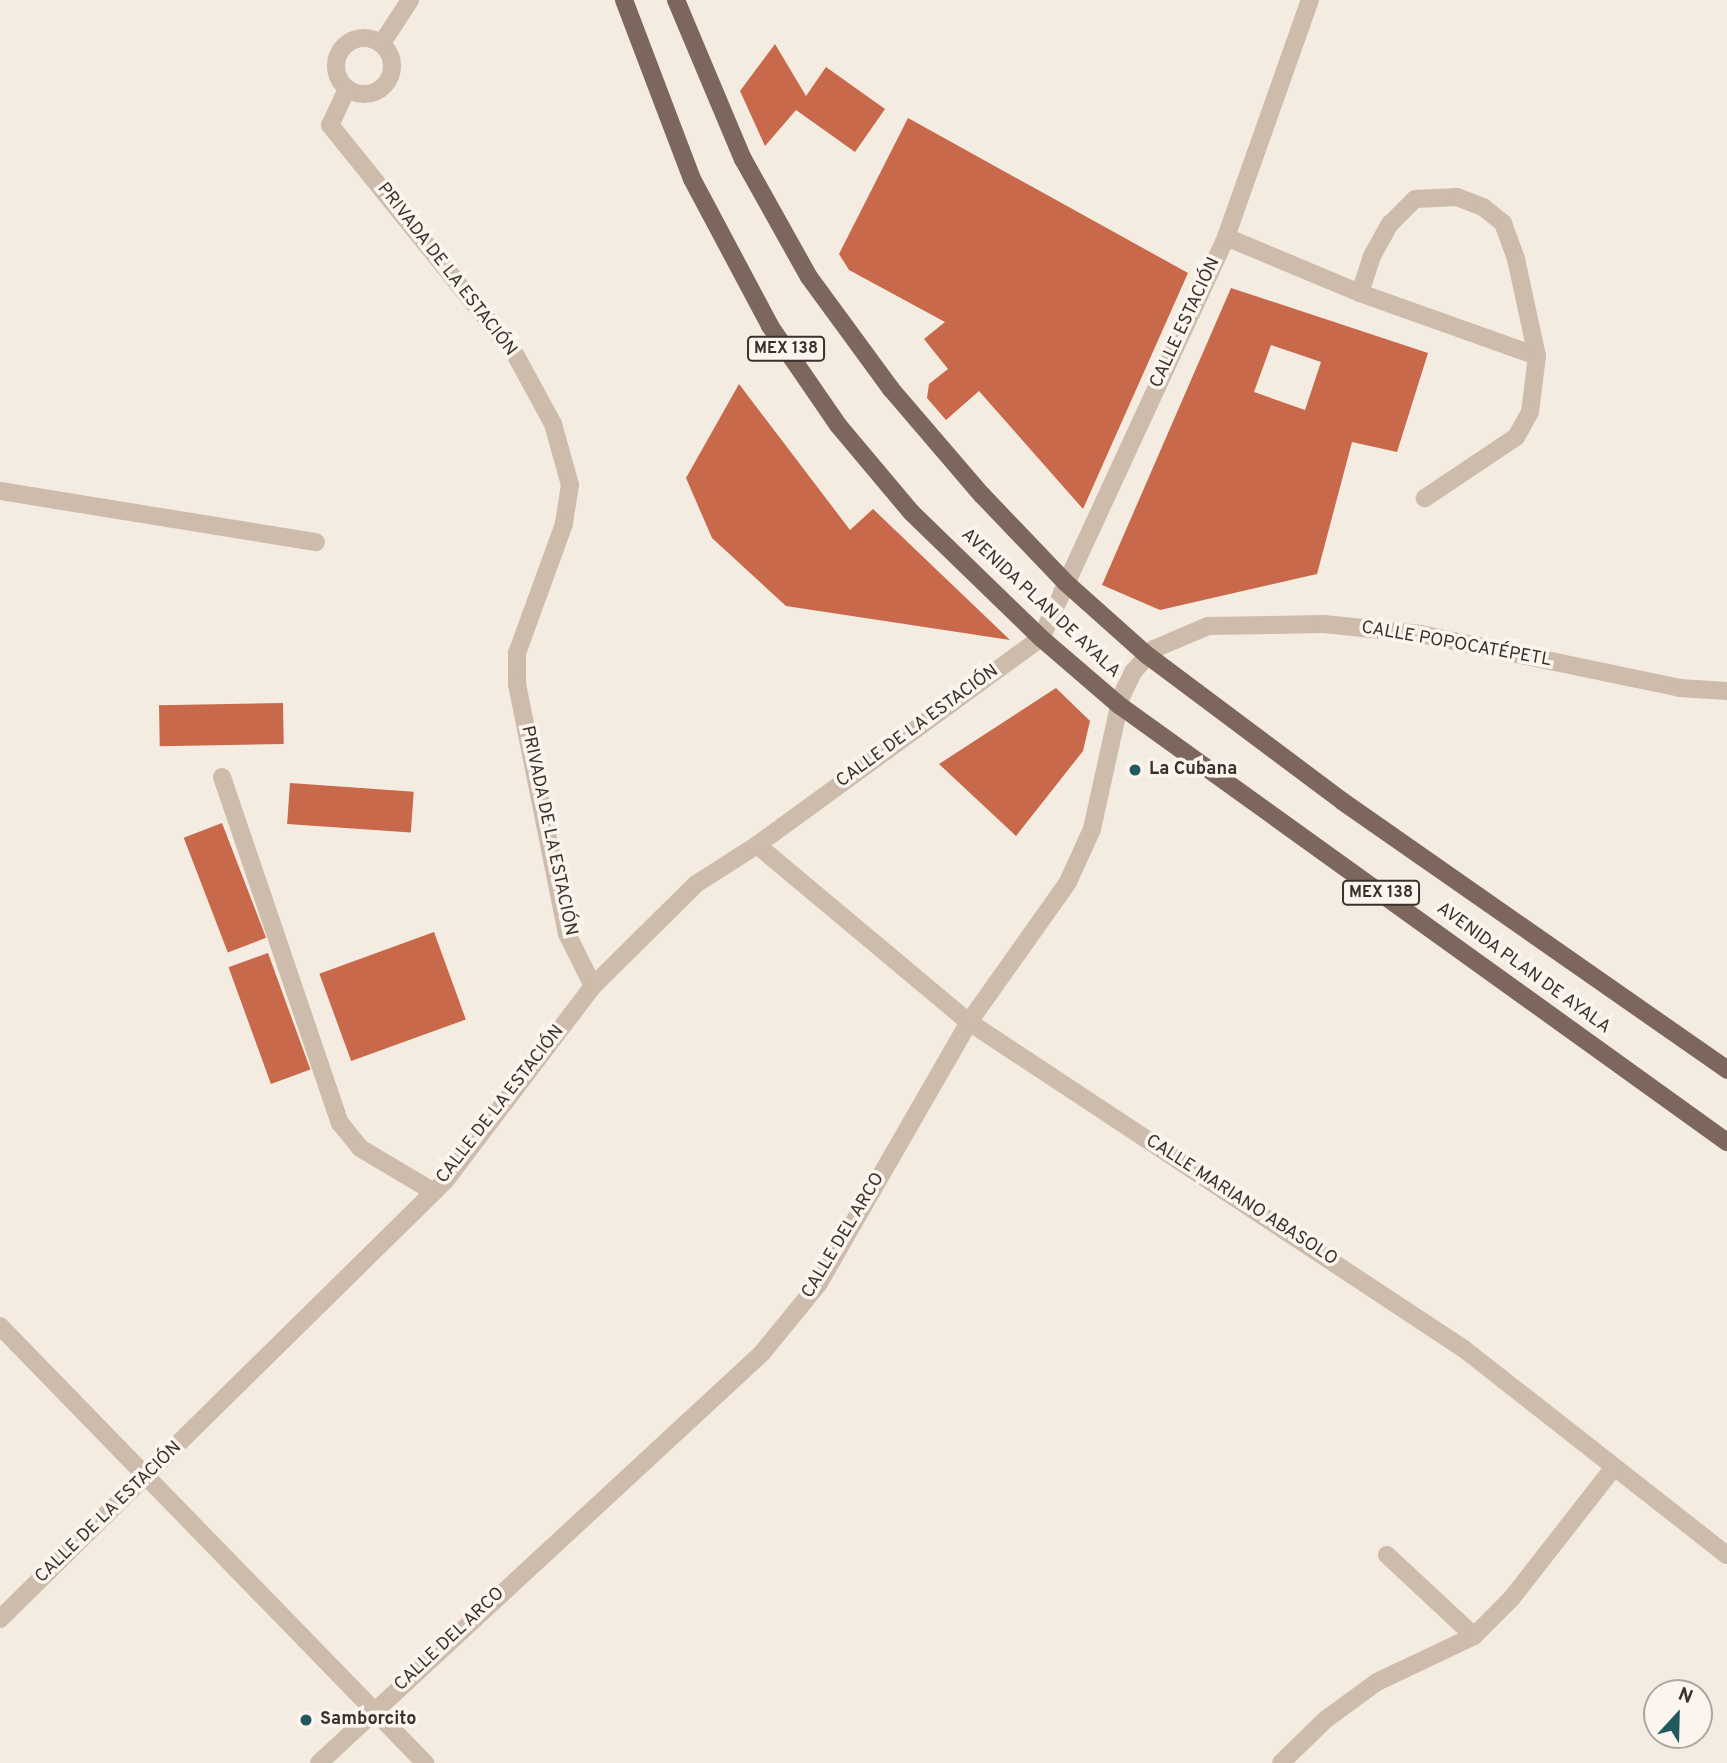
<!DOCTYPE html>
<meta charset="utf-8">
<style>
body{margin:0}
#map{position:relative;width:1727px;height:1763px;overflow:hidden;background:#f4ebe1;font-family:Overpass,sans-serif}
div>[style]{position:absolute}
.building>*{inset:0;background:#c8694b;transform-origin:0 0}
.minor>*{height:18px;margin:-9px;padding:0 9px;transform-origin:9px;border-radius:9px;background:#cdbbac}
.minor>.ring{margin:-9px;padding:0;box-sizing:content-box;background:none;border:18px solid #cdbbac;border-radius:50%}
.primary>*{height:18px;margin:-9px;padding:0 9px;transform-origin:9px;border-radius:9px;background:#7d675c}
.dots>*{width:19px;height:19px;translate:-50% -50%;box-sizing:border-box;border:4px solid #fbf5ee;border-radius:50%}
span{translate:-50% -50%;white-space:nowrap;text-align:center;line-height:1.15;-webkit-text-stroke:7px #fbf5ee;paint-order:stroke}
.shield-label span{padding:2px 5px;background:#fbf5ee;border:2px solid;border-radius:5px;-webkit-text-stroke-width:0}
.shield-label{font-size:16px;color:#3b302b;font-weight:700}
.street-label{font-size:18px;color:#3b302b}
.poi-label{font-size:18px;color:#3b302b;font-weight:700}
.left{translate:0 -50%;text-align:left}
.north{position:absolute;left:1643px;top:1679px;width:70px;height:70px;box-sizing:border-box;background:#fbf5ee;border:2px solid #aea6a0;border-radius:50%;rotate:22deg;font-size:19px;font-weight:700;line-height:28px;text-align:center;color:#3b302b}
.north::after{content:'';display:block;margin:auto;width:24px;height:32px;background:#1f5a5e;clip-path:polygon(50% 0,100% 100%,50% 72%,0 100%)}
</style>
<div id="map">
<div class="building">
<i style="clip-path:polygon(775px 44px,806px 96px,826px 67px,885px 109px,855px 152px,796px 110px,765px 146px,740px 91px)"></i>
<i style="clip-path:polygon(908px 118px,1188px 273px,1083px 509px,979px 391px,946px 420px,927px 398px,929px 384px,948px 369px,924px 339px,945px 322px,849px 270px,839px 254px)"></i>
<i style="clip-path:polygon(evenodd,1231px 288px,1428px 353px,1397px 452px,1352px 442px,1317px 574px,1160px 610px,1102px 585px,1231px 288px,1271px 345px,1321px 362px,1305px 410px,1254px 392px,1271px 345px)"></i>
<i style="clip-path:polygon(739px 384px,850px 530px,873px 509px,1010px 640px,786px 606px,712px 538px,686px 478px)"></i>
<i style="clip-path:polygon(1056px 688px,1090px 721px,1083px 751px,1016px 836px,939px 764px)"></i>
<i style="left:283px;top:703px;width:41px;height:124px;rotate:89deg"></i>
<i style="left:290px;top:783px;width:124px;height:41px;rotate:4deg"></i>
<i style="left:222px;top:823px;width:123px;height:41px;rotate:69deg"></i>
<i style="left:434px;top:932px;width:93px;height:122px;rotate:70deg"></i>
<i style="left:268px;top:953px;width:124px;height:42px;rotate:70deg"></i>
</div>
<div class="minor">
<i class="ring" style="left:336px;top:38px;width:38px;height:38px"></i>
<i style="left:382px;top:43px;width:51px;rotate:-56.9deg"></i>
<i style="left:347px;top:89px;width:40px;rotate:115deg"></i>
<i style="left:330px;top:125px;width:294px;rotate:51.1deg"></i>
<i style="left:515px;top:354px;width:80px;rotate:61.5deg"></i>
<i style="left:553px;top:424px;width:63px;rotate:74.4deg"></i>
<i style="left:570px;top:485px;width:39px;rotate:99deg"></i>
<i style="left:564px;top:524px;width:137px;rotate:110deg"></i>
<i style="left:517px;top:653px;width:31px;rotate:90deg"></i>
<i style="left:517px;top:684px;width:255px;rotate:78.7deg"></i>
<i style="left:567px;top:934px;width:58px;rotate:63.4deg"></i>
<i style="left:1226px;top:237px;width:145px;rotate:22.7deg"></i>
<i style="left:1360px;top:293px;width:188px;rotate:19.6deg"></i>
<i style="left:1360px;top:293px;width:39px;rotate:-72deg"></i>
<i style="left:1372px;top:256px;width:37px;rotate:-61deg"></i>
<i style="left:1390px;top:224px;width:35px;rotate:-45deg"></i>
<i style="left:1415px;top:199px;width:42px;rotate:-2.7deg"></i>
<i style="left:1457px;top:197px;width:28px;rotate:21deg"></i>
<i style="left:1483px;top:207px;width:26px;rotate:39deg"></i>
<i style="left:1503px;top:223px;width:38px;rotate:70deg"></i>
<i style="left:1516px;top:259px;width:99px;rotate:77.8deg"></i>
<i style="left:1537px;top:356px;width:56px;rotate:97.1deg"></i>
<i style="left:1530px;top:412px;width:29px;rotate:119deg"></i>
<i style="left:1516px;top:437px;width:110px;rotate:146.2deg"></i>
<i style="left:0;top:491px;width:320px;rotate:9.2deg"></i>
<i style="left:222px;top:777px;width:366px;rotate:71.2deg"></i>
<i style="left:340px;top:1123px;width:32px;rotate:51deg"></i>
<i style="left:360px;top:1148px;width:86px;rotate:30.7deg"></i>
<i style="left:757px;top:845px;width:276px;rotate:39.9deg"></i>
<i style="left:969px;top:1022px;width:593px;rotate:33.45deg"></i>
<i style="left:1464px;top:1349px;width:334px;rotate:38.1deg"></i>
<i style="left:0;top:1326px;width:610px;rotate:45.8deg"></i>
<i style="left:1387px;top:1555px;width:119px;rotate:43deg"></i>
<i style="left:0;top:1619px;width:624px;rotate:-44.55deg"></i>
<i style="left:445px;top:1181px;width:245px;rotate:-52.8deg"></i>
<i style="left:593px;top:986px;width:145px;rotate:-44.7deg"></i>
<i style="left:696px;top:884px;width:72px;rotate:-32.6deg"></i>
<i style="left:757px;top:845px;width:351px;rotate:-36.1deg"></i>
<i style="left:1041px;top:638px;width:442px;rotate:-65.2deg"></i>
<i style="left:1226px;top:237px;width:251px;rotate:-70.5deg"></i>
<i style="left:319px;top:1763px;width:604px;rotate:-42.78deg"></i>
<i style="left:762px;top:1353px;width:90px;rotate:-50.8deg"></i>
<i style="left:819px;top:1283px;width:301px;rotate:-60.1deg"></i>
<i style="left:969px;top:1022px;width:171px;rotate:-54.7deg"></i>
<i style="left:1068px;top:882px;width:58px;rotate:-65.6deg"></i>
<i style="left:1092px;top:829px;width:135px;rotate:-77.6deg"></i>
<i style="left:1121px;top:697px;width:28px;rotate:-64deg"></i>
<i style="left:1133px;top:672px;width:31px;rotate:-48deg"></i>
<i style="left:1154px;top:649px;width:59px;rotate:-23.1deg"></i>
<i style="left:1208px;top:626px;width:116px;rotate:-1deg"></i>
<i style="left:1324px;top:624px;width:97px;rotate:5.9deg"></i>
<i style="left:1420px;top:634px;width:266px;rotate:11.7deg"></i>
<i style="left:1680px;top:688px;width:47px;rotate:3.7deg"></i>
<i style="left:1281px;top:1763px;width:62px;rotate:-44.3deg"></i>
<i style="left:1325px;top:1720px;width:64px;rotate:-36.2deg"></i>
<i style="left:1377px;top:1682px;width:107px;rotate:-25.4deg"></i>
<i style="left:1474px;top:1636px;width:52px;rotate:-45deg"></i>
<i style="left:1511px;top:1599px;width:167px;rotate:-52deg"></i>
</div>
<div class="primary">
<i style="left:624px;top:0;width:191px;rotate:69.2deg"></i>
<i style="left:692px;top:179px;width:166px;rotate:62deg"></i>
<i style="left:770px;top:326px;width:120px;rotate:55.5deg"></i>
<i style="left:838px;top:425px;width:114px;rotate:50deg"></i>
<i style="left:911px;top:512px;width:181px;rotate:44.1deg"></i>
<i style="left:1041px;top:638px;width:103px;rotate:40.7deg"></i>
<i style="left:1119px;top:705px;width:749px;rotate:35.71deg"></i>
<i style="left:676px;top:0;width:173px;rotate:67.2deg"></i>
<i style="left:743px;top:159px;width:135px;rotate:60.8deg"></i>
<i style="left:809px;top:277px;width:139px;rotate:53.8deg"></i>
<i style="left:891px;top:389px;width:140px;rotate:49.4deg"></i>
<i style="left:982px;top:495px;width:120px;rotate:46.3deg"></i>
<i style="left:1065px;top:582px;width:110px;rotate:41.7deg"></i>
<i style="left:1147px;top:655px;width:244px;rotate:36.8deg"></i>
<i style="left:1342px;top:801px;width:470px;rotate:34.9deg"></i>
</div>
<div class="dots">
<i style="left:1135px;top:770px;background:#1f5a5e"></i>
<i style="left:306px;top:1720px;background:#1f5a5e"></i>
</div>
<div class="shield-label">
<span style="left:786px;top:349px">MEX 138</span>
<span style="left:1381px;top:893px">MEX 138</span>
</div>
<div class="street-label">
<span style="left:446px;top:270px;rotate:52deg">PRIVADA DE LA ESTACIÓN</span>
<span style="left:1186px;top:323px;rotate:-65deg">CALLE ESTACIÓN</span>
<span style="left:1040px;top:604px;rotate:43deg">AVENIDA PLAN DE AYALA</span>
<span style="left:1456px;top:645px;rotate:10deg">CALLE POPOCATÉPETL</span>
<span style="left:918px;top:727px;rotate:-36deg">CALLE DE LA ESTACIÓN</span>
<span style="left:548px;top:831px;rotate:78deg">PRIVADA DE LA ESTACIÓN</span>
<span style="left:1523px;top:969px;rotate:36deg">AVENIDA PLAN DE AYALA</span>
<span style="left:501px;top:1105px;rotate:-52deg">CALLE DE LA ESTACIÓN</span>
<span style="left:1241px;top:1201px;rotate:33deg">CALLE MARIANO ABASOLO</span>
<span style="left:844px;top:1236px;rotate:-59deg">CALLE DEL ARCO</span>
<span style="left:109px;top:1513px;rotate:-44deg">CALLE DE LA ESTACIÓN</span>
<span style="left:450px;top:1640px;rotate:-43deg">CALLE DEL ARCO</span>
</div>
<div class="poi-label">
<span class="left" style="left:1149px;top:770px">La Cubana</span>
<span class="left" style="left:320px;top:1720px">Samborcito</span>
</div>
<div class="north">N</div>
</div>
